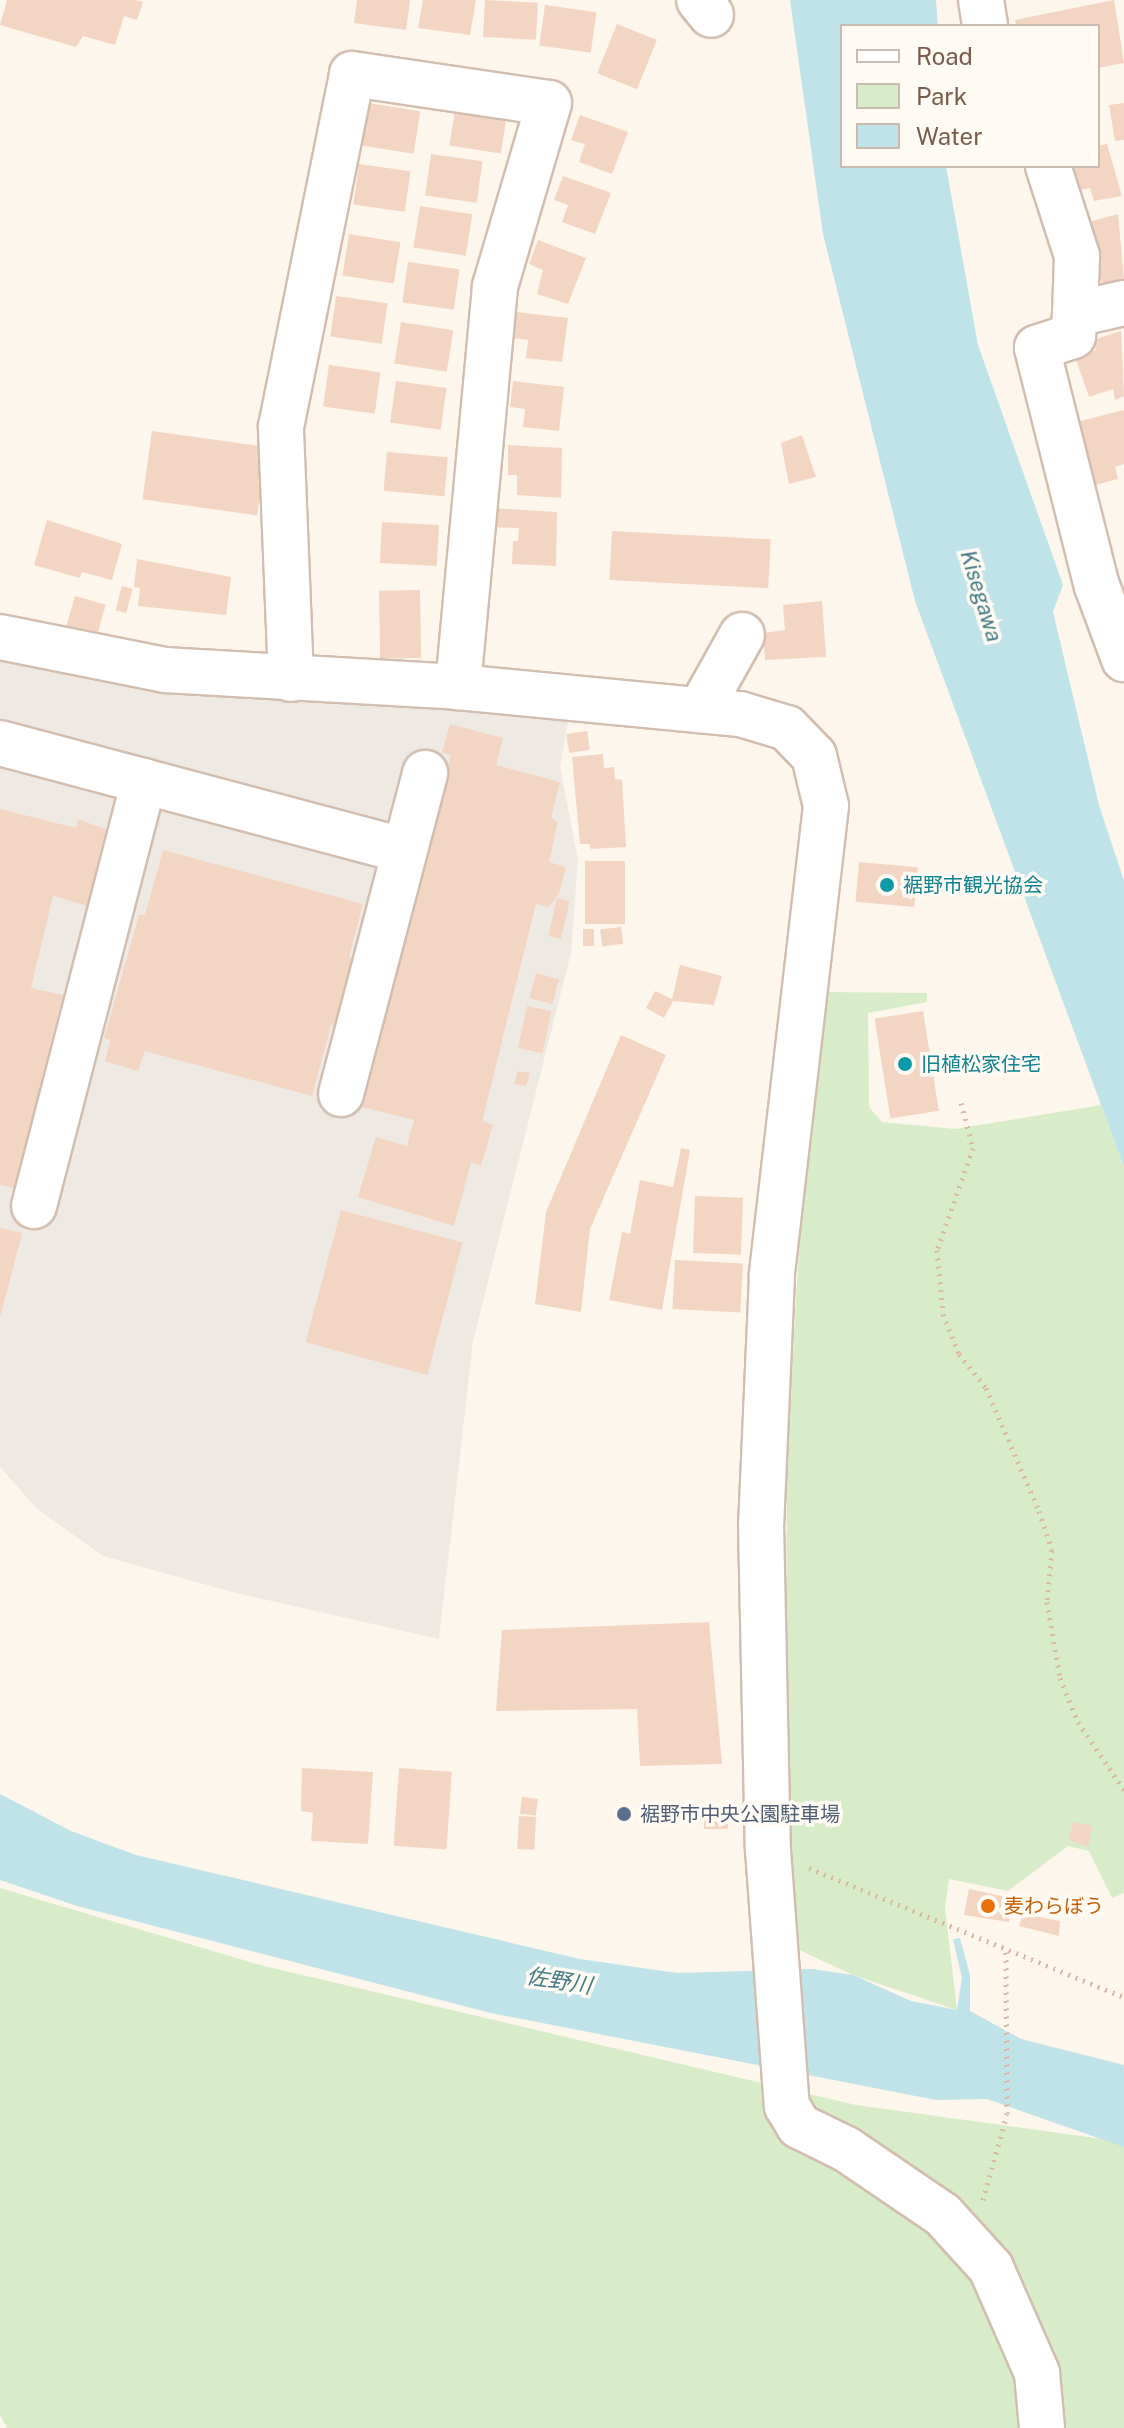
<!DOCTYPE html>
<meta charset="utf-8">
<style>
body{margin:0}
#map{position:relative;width:1124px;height:2428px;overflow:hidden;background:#fdf6ec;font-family:"Public Sans","Noto Sans JP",sans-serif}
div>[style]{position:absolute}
.industrial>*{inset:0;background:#efe9e4}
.green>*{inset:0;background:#d8ecc9}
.water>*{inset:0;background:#bfe3e8}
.building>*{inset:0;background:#f3d5c3;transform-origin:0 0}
.path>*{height:5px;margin-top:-2.5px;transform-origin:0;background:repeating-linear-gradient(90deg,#d9b8a5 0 2px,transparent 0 8px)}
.roads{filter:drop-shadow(2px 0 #d1beb0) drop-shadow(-2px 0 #d1beb0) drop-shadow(0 2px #d1beb0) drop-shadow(0 -2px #d1beb0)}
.minor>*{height:44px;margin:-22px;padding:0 22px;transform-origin:22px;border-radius:22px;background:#fff}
.dots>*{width:22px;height:22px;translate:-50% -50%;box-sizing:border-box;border:4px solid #fffaf3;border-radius:50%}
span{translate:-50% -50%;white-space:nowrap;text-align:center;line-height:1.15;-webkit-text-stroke:7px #fffaf3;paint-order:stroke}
.culture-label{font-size:20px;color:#0d838f}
.left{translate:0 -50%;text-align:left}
.service-label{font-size:20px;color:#4e5e75}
.food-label{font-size:20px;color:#c56008}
.water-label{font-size:22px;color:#437c86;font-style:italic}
.legend{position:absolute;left:840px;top:24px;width:260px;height:144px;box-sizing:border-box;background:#fffaf3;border:2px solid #cabbb1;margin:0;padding:10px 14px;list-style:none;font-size:24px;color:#7a5c4d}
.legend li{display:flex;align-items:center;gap:16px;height:40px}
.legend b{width:40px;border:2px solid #cabbb1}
</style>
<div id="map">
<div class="industrial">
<i style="clip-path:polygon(0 649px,569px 715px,560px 767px,578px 860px,571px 953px,473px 1341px,439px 1639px,232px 1592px,103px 1556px,36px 1508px,0 1467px)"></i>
</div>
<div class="green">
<i style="clip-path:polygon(824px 992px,927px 993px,927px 1002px,868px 1013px,869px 1107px,882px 1122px,955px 1129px,1101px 1105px,1124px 1167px,1124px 1893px,1112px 1898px,1089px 1851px,1068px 1846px,1008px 1891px,949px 1879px,945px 1908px,957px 2010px,853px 1975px,784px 1943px,787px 1454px,806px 1128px)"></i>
<i style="clip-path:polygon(0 1888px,264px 1966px,856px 2105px,1124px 2142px,1124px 2428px,7px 2428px,0 2415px)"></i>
</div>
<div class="water">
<i style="clip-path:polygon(790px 0,936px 0,938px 26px,842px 26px,842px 166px,946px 166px,978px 345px,1063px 585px,1053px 612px,1099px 805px,1124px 881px,1124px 1167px,915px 601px,823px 234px)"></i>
<i style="clip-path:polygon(0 1794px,71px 1831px,136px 1855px,580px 1959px,677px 1973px,812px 1969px,853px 1975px,911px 2001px,957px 2010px,962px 1978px,953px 1939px,960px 1938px,970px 1975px,970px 2011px,1021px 2039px,1124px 2065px,1124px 2147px,987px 2099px,936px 2100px,491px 2013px,77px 1906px,0 1880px)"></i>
</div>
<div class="building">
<i style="clip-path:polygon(7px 0,135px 0,143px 2px,137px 20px,124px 16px,115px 45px,83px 36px,76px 47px,0 25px)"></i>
<i style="clip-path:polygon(357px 0,410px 0,406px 30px,354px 23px)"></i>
<i style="clip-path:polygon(423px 0,476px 0,470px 35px,418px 28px)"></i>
<i style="left:485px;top:0;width:53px;height:37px;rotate:3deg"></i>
<i style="clip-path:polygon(1114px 0,1124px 63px,1098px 68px,1098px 26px,1016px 26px,1015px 20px)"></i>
<i style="left:545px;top:5px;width:52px;height:41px;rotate:8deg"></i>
<i style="left:617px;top:24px;width:43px;height:53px;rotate:22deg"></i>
<i style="left:368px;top:103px;width:53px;height:43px;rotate:9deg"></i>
<i style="clip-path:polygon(1124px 103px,1124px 140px,1115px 141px,1109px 105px)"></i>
<i style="left:456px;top:104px;width:52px;height:42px;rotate:9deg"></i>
<i style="clip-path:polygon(580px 115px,628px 132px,612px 174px,579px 162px,585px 144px,571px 140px)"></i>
<i style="clip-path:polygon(1107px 144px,1122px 196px,1094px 201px,1090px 188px,1075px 191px,1070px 166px,1098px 166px,1098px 146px)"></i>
<i style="left:431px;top:154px;width:52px;height:42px;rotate:8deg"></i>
<i style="left:359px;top:164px;width:52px;height:41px;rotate:8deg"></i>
<i style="clip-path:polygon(563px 176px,611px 193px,595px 234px,562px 222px,568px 205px,554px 200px)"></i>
<i style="left:420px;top:206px;width:53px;height:42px;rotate:9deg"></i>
<i style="clip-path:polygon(1118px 214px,1124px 280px,1103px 287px,1085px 223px)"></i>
<i style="left:349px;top:234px;width:52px;height:42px;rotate:9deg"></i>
<i style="clip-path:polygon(538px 240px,586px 258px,568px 304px,537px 294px,543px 270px,529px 264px)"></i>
<i style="left:408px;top:262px;width:52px;height:41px;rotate:8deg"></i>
<i style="left:336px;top:296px;width:52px;height:41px;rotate:8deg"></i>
<i style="clip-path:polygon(516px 312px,568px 318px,562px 362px,526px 358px,528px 340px,513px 338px)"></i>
<i style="left:401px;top:322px;width:53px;height:42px;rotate:9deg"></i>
<i style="clip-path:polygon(1121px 331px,1124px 396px,1115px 400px,1113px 389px,1089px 397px,1075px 357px,1096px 350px,1093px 340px)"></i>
<i style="left:329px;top:365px;width:52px;height:42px;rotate:8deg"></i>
<i style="left:396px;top:381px;width:51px;height:42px;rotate:8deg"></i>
<i style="clip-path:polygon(513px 381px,564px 387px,559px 431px,523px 427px,525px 409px,510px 407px)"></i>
<i style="clip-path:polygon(1124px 410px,1124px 464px,1115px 467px,1118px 479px,1091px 486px,1076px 422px)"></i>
<i style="left:152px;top:431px;width:116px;height:69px;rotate:8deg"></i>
<i style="clip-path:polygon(802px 435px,816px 477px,789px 484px,781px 443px)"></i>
<i style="clip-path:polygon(508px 445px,562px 448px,561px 498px,517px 495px,517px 475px,508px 475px)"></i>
<i style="left:387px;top:452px;width:61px;height:39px;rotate:5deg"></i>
<i style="clip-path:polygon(489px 508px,557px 512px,556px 566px,512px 564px,513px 541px,518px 541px,519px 528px,488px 527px)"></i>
<i style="clip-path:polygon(47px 520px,122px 544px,112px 580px,82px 572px,80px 578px,34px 565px)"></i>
<i style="left:382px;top:522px;width:57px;height:41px;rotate:3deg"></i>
<i style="left:612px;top:531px;width:159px;height:49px;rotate:3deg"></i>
<i style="clip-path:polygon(137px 559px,231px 577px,226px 615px,138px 606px,140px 588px,134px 587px)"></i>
<i style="left:122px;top:586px;width:11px;height:25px;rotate:15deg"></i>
<i style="left:420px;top:590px;width:68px;height:41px;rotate:89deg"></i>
<i style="left:75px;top:596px;width:32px;height:31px;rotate:16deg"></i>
<i style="clip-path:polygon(822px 601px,826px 657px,765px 660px,763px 633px,785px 630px,783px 605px)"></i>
<i style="clip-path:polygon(450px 724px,503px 738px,496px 765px,560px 782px,551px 818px,558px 822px,549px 862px,566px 867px,559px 893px,549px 907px,536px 904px,482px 1121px,493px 1125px,481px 1166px,471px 1162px,454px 1226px,358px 1197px,376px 1137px,407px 1146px,414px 1120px,359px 1106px,377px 1036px,331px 1025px,312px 1096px,145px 1051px,138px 1071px,105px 1061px,110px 1040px,104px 1038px,139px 915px,145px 915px,163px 850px,363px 904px,349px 957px,375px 965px,381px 1021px,451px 756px,442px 752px)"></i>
<i style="left:587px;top:731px;width:19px;height:21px;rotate:81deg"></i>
<i style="clip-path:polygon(603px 754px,604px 768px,614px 767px,615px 779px,622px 780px,626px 847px,591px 849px,589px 844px,580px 844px,572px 757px)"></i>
<i style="clip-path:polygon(0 809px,76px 828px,78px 819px,110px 831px,92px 907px,53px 896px,31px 988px,63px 995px,14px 1188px,0 1185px)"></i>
<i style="left:585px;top:861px;width:40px;height:63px"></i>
<i style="left:859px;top:862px;width:59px;height:40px;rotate:5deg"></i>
<i style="left:557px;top:898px;width:13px;height:39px;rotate:13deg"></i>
<i style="left:621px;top:927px;width:17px;height:21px;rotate:83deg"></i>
<i style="left:594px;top:929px;width:17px;height:11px;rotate:90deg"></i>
<i style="clip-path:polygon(680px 965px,722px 976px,714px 1005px,673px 1001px,664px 1018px,646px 1008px,655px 991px,672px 999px)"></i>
<i style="left:536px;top:973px;width:24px;height:26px;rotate:15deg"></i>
<i style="left:527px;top:1006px;width:25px;height:43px;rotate:12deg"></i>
<i style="left:923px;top:1011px;width:101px;height:49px;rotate:81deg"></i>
<i style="clip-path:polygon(621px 1035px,666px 1055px,590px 1229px,581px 1312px,535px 1304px,546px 1212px)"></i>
<i style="clip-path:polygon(518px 1071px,530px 1073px,526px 1086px,514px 1084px)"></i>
<i style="clip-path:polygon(681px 1148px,690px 1150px,662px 1310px,609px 1300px,622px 1232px,630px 1234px,640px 1180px,673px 1187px)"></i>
<i style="left:695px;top:1196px;width:48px;height:57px;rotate:2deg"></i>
<i style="left:341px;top:1210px;width:126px;height:137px;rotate:15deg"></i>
<i style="clip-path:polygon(0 1228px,22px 1233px,1px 1315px,0 1314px)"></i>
<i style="left:675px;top:1260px;width:68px;height:49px;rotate:3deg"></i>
<i style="clip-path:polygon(709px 1622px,722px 1764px,640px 1766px,637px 1709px,496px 1711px,502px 1630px)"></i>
<i style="clip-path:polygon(302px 1768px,373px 1772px,368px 1844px,311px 1841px,313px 1813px,301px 1811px)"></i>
<i style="left:399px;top:1768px;width:53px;height:78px;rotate:4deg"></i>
<i style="left:522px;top:1797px;width:16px;height:17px;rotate:7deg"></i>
<i style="left:519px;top:1816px;width:17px;height:33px;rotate:3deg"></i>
<i style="left:704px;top:1816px;width:24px;height:13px"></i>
<i style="clip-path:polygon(1073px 1822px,1092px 1826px,1088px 1847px,1069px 1840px)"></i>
<i style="clip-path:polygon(969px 1889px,1011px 1898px,1009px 1922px,964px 1915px)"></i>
<i style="clip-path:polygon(1023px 1914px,1060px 1921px,1059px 1936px,1019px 1926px)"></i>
</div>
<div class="path">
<i style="left:961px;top:1103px;width:47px;rotate:75.1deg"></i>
<i style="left:973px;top:1148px;width:108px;rotate:109.4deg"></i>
<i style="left:937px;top:1250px;width:64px;rotate:84.6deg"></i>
<i style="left:943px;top:1314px;width:43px;rotate:68.2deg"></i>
<i style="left:959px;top:1354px;width:43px;rotate:51.5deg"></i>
<i style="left:986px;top:1388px;width:134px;rotate:66.7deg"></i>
<i style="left:1039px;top:1511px;width:41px;rotate:71.6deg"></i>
<i style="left:1052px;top:1550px;width:52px;rotate:95.5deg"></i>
<i style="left:1047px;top:1602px;width:77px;rotate:80.3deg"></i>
<i style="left:1060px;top:1678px;width:48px;rotate:67.8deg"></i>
<i style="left:1078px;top:1722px;width:82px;rotate:55.9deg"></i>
<i style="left:809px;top:1868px;width:340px;rotate:22.3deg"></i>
<i style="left:983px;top:2200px;width:89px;rotate:-74.4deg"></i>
<i style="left:1007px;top:2114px;width:162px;rotate:-90.4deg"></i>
</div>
<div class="roads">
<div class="minor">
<i style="left:699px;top:0;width:19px;rotate:51deg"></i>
<i style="left:981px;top:0;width:26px;rotate:81deg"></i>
<i style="left:1048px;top:166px;width:95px;rotate:72.1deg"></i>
<i style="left:1077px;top:256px;width:58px;rotate:92deg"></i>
<i style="left:1124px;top:303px;width:50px;rotate:167.3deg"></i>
<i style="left:1075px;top:314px;width:22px;rotate:95deg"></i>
<i style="left:1073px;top:336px;width:38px;rotate:162deg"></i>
<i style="left:1037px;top:348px;width:245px;rotate:75.9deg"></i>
<i style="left:1097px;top:586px;width:78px;rotate:69.7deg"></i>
<i style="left:0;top:637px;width:168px;rotate:11.3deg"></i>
<i style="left:165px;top:670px;width:293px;rotate:3.3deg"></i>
<i style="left:458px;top:687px;width:283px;rotate:5.5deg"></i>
<i style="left:740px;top:714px;width:49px;rotate:16.6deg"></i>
<i style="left:787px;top:728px;width:39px;rotate:46deg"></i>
<i style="left:814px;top:756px;width:51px;rotate:76.5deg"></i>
<i style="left:826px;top:806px;width:473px;rotate:96.6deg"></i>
<i style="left:772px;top:1276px;width:248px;rotate:92.5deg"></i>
<i style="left:761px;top:1524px;width:326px;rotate:88.8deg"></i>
<i style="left:768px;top:1850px;width:257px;rotate:85.8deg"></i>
<i style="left:787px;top:2106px;width:23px;rotate:59deg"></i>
<i style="left:799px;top:2126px;width:52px;rotate:26.1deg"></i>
<i style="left:846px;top:2149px;width:117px;rotate:34.2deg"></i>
<i style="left:943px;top:2215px;width:72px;rotate:47.8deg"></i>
<i style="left:991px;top:2268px;width:115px;rotate:66.3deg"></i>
<i style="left:1037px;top:2373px;width:55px;rotate:84.8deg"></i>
<i style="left:291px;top:679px;width:252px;rotate:-92.3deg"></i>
<i style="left:281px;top:427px;width:360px;rotate:-78.6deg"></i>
<i style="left:352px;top:74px;width:199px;rotate:8.4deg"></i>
<i style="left:549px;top:103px;width:192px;rotate:106.4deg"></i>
<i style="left:495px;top:287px;width:402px;rotate:95.3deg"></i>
<i style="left:700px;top:710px;width:86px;rotate:-60.8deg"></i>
<i style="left:0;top:743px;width:415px;rotate:14.9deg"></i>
<i style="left:341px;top:1094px;width:332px;rotate:-75.3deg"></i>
<i style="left:34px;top:1206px;width:439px;rotate:-75.5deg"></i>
</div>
</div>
<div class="dots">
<i style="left:887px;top:885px;background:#0f9aa8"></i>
<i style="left:905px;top:1064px;background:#0f9aa8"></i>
<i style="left:624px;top:1814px;background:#5c6f8a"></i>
<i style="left:988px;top:1906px;background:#e8710a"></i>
</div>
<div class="culture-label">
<span class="left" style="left:903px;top:885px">裾野市観光協会</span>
<span class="left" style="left:921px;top:1064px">旧植松家住宅</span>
</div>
<div class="service-label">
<span class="left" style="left:640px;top:1814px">裾野市中央公園駐車場</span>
</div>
<div class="food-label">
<span class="left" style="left:1004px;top:1906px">麦わらぼう</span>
</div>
<div class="water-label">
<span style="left:981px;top:596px;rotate:73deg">Kisegawa</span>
<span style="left:559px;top:1981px;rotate:9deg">佐野川</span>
</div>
<ul class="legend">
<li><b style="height:10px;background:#fff"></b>Road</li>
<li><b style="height:22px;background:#d8ecc9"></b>Park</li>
<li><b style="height:22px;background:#bfe3e8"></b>Water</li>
</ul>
</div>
